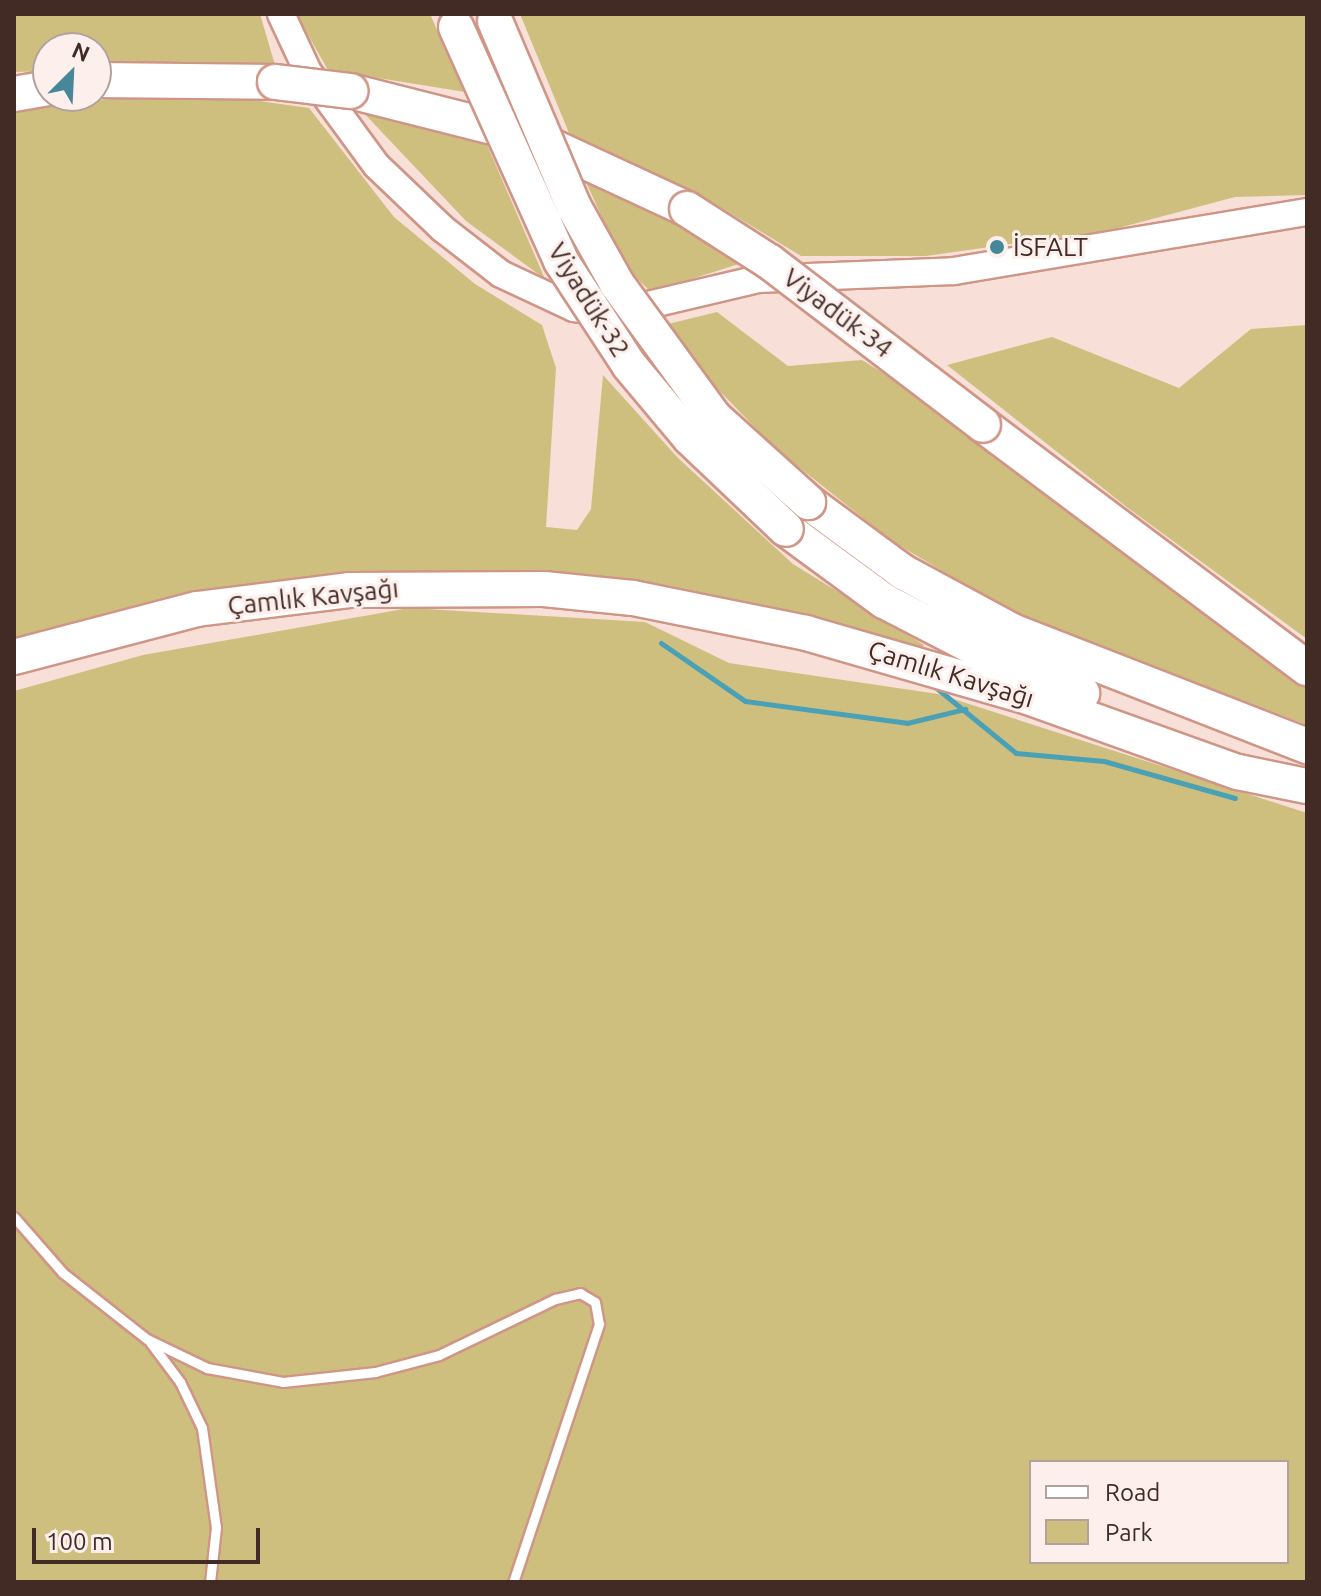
<!DOCTYPE html>
<meta charset="utf-8">
<style>
body{margin:0}
#map{position:relative;width:1321px;height:1596px;overflow:hidden;background:#f8dfd8;font-family:Ubuntu,sans-serif}
div>[style]{position:absolute}
.green>*{inset:0;background:#cfbf7f}
.stream>*{height:5px;margin:-2.5px;padding:0 2.5px;transform-origin:2.5px;border-radius:2.5px;background:#4aa1b5}
.roads{filter:drop-shadow(2px 0 #cf9687) drop-shadow(-2px 0 #cf9687) drop-shadow(0 2px #cf9687) drop-shadow(0 -2px #cf9687)}
.lane>*{height:9px;margin:-4.5px;padding:0 4.5px;transform-origin:4.5px;border-radius:4.5px;background:#fff}
.secondary>*{height:26px;margin:-13px;padding:0 13px;transform-origin:13px;border-radius:13px;background:#fff}
.highway>*{height:34px;margin:-17px;padding:0 17px;transform-origin:17px;border-radius:17px;background:#fff}
.bridges{filter:drop-shadow(2px 0 #cf9687) drop-shadow(-2px 0 #cf9687) drop-shadow(0 2px #cf9687) drop-shadow(0 -2px #cf9687)}
.highway-bridge>*{height:34px;margin:-17px;padding:0 17px;transform-origin:17px;border-radius:17px;background:#fff}
.dots>*{width:22px;height:22px;translate:-50% -50%;box-sizing:border-box;border:4px solid #fcefec;border-radius:50%}
span{translate:-50% -50%;white-space:nowrap;text-align:center;line-height:1.15;-webkit-text-stroke:6px #fcefec;paint-order:stroke}
.poi-label{font-size:26px;color:#422b25}
.left{translate:0 -50%;text-align:left}
.street-label{font-size:26px;color:#422b25}
.frame{position:absolute;inset:0;border:16px solid #422b25;pointer-events:none}
.legend{position:absolute;left:1029px;top:1460px;width:260px;height:104px;box-sizing:border-box;background:#fcefec;border:2px solid #b2a19c;margin:0;padding:10px 14px;list-style:none;font-size:24px;color:#422b25}
.legend li{display:flex;align-items:center;gap:16px;height:40px}
.legend b{width:40px;border:2px solid #b2a19c}
.north{position:absolute;left:32px;top:32px;width:80px;height:80px;box-sizing:border-box;background:#fcefec;border:2px solid #b2a19c;border-radius:50%;rotate:24deg;font-size:22px;font-weight:700;line-height:32px;text-align:center;color:#422b25}
.north::after{content:'';display:block;margin:auto;width:28px;height:36px;background:#468899;clip-path:polygon(50% 0,100% 100%,50% 72%,0 100%)}
.scale{position:absolute;left:32px;top:1528px;width:228px;height:36px;box-sizing:border-box;border:4px solid #422b25;border-top:0;padding-left:10px;font-size:24px;line-height:28px;white-space:nowrap;color:#422b25;-webkit-text-stroke:6px #fcefec;paint-order:stroke}
</style>
<div id="map">
<div class="green">
<i style="clip-path:polygon(14px 14px,260px 14px,275px 65px,96px 69px,96px 48px,48px 48px,48px 71px,14px 72px)"></i>
<i style="clip-path:polygon(296px 14px,430px 14px,465px 92px,328px 70px)"></i>
<i style="clip-path:polygon(520px 14px,1307px 14px,1307px 195px,1235px 197px,1111px 230px,926px 256px,801px 256px,702px 196px,569px 133px)"></i>
<i style="clip-path:polygon(124px 97px,245px 99px,309px 108px,394px 217px,475px 284px,542px 325px,556px 368px,546px 527px,577px 530px,591px 509px,603px 375px,678px 458px,793px 564px,924px 645px,919px 649px,583px 579px,462px 570px,268px 582px,172px 596px,14px 644px,14px 110px)"></i>
<i style="clip-path:polygon(359px 108px,485px 140px,545px 279px,466px 221px)"></i>
<i style="clip-path:polygon(581px 171px,663px 210px,748px 261px,651px 292px,624px 266px)"></i>
<i style="clip-path:polygon(717px 312px,788px 366px,862px 360px,937px 406px,1137px 564px,1307px 684px,1307px 725px,1008px 610px,892px 541px,776px 449px,702px 373px,664px 325px)"></i>
<i style="clip-path:polygon(1307px 325px,1307px 639px,1128px 508px,947px 365px,1052px 337px,1179px 388px,1251px 329px)"></i>
<i style="clip-path:polygon(evenodd,409px 608px,645px 622px,729px 663px,938px 694px,1307px 813px,1307px 1582px,14px 1582px,14px 691px,143px 655px,409px 608px,1031px 1462px,1287px 1462px,1287px 1562px,1031px 1562px,1031px 1462px)"></i>
</div>
<div class="stream">
<i style="left:661px;top:643px;width:102px;rotate:34.6deg"></i>
<i style="left:745px;top:701px;width:163px;rotate:7.7deg"></i>
<i style="left:907px;top:723px;width:60px;rotate:-13.6deg"></i>
<i style="left:934px;top:686px;width:106px;rotate:39.3deg"></i>
<i style="left:1016px;top:753px;width:88px;rotate:5.2deg"></i>
<i style="left:1104px;top:761px;width:136px;rotate:15.8deg"></i>
</div>
<div class="roads">
<div class="lane">
<i style="left:14px;top:1217px;width:74px;rotate:48.8deg"></i>
<i style="left:63px;top:1273px;width:107px;rotate:38.2deg"></i>
<i style="left:147px;top:1339px;width:67px;rotate:25.8deg"></i>
<i style="left:207px;top:1368px;width:77px;rotate:10.4deg"></i>
<i style="left:283px;top:1382px;width:93px;rotate:-6.2deg"></i>
<i style="left:375px;top:1372px;width:66px;rotate:-14.9deg"></i>
<i style="left:439px;top:1355px;width:129px;rotate:-25.8deg"></i>
<i style="left:555px;top:1299px;width:26px;rotate:-13deg"></i>
<i style="left:580px;top:1293px;width:17px;rotate:31deg"></i>
<i style="left:595px;top:1302px;width:22px;rotate:80deg"></i>
<i style="left:599px;top:1324px;width:272px;rotate:108.4deg"></i>
<i style="left:150px;top:1342px;width:50px;rotate:53.1deg"></i>
<i style="left:180px;top:1382px;width:51px;rotate:64.4deg"></i>
<i style="left:202px;top:1428px;width:100px;rotate:82deg"></i>
<i style="left:216px;top:1527px;width:55px;rotate:96.2deg"></i>
</div>
<div class="secondary">
<i style="left:281px;top:14px;width:64px;rotate:65deg"></i>
<i style="left:308px;top:72px;width:115px;rotate:53.8deg"></i>
<i style="left:376px;top:165px;width:93px;rotate:43.7deg"></i>
<i style="left:443px;top:229px;width:73px;rotate:37.8deg"></i>
<i style="left:501px;top:274px;width:81px;rotate:25deg"></i>
<i style="left:574px;top:308px;width:36px;rotate:9deg"></i>
<i style="left:610px;top:314px;width:152px;rotate:-13.3deg"></i>
<i style="left:758px;top:279px;width:196px;rotate:-2.3deg"></i>
<i style="left:954px;top:271px;width:358px;rotate:-9.5deg"></i>
</div>
<div class="highway">
<i style="left:96px;top:80px;width:179px;rotate:0.6deg"></i>
<i style="left:350px;top:91px;width:188px;rotate:14.2deg"></i>
<i style="left:532px;top:137px;width:171px;rotate:24.9deg"></i>
<i style="left:14px;top:94px;width:35px;rotate:-10deg"></i>
<i style="left:983px;top:425px;width:405px;rotate:36.9deg"></i>
<i style="left:808px;top:502px;width:118px;rotate:36.4deg"></i>
<i style="left:903px;top:572px;width:124px;rotate:28.4deg"></i>
<i style="left:1012px;top:631px;width:317px;rotate:21.3deg"></i>
<i style="left:786px;top:529px;width:122px;rotate:36.3deg"></i>
<i style="left:884px;top:601px;width:107px;rotate:27.3deg"></i>
<i style="left:979px;top:650px;width:112px;rotate:22.7deg"></i>
<i style="left:14px;top:657px;width:189px;rotate:-14.7deg"></i>
<i style="left:197px;top:609px;width:153px;rotate:-7.1deg"></i>
<i style="left:349px;top:590px;width:195px;rotate:-0.3deg"></i>
<i style="left:544px;top:589px;width:89px;rotate:5.8deg"></i>
<i style="left:633px;top:598px;width:177px;rotate:11.4deg"></i>
<i style="left:806px;top:633px;width:231px;rotate:16.1deg"></i>
<i style="left:1028px;top:697px;width:223px;rotate:19.7deg"></i>
<i style="left:1238px;top:772px;width:69px;rotate:11.6deg"></i>
</div>
</div>
<div class="bridges">
<div class="highway-bridge">
<i style="left:495px;top:21px;width:202px;rotate:67deg"></i>
<i style="left:574px;top:207px;width:88px;rotate:60.8deg"></i>
<i style="left:617px;top:284px;width:165px;rotate:53.9deg"></i>
<i style="left:714px;top:417px;width:127px;rotate:42.1deg"></i>
<i style="left:456px;top:27px;width:256px;rotate:65.8deg"></i>
<i style="left:561px;top:261px;width:124px;rotate:56.8deg"></i>
<i style="left:629px;top:365px;width:95px;rotate:50.1deg"></i>
<i style="left:690px;top:438px;width:132px;rotate:43.5deg"></i>
<i style="left:275px;top:82px;width:76px;rotate:6.8deg"></i>
<i style="left:687px;top:209px;width:98px;rotate:32.6deg"></i>
<i style="left:770px;top:262px;width:268px;rotate:37.4deg"></i>
</div>
</div>
<div class="dots">
<i style="left:997px;top:247px;background:#468899"></i>
</div>
<div class="poi-label">
<span class="left" style="left:1013px;top:247px">İSFALT</span>
</div>
<div class="street-label">
<span style="left:589px;top:300px;rotate:58deg">Viyadük-32</span>
<span style="left:838px;top:313px;rotate:37deg">Viyadük-34</span>
<span style="left:313px;top:597px;rotate:-6deg">Çamlık Kavşağı</span>
<span style="left:951px;top:674px;rotate:17deg">Çamlık Kavşağı</span>
</div>
<div class="frame"></div>
<ul class="legend">
<li><b style="height:10px;background:#fff"></b>Road</li>
<li><b style="height:22px;background:#cfbf7f"></b>Park</li>
</ul>
<div class="north">N</div>
<div class="scale">100 m</div>
</div>
